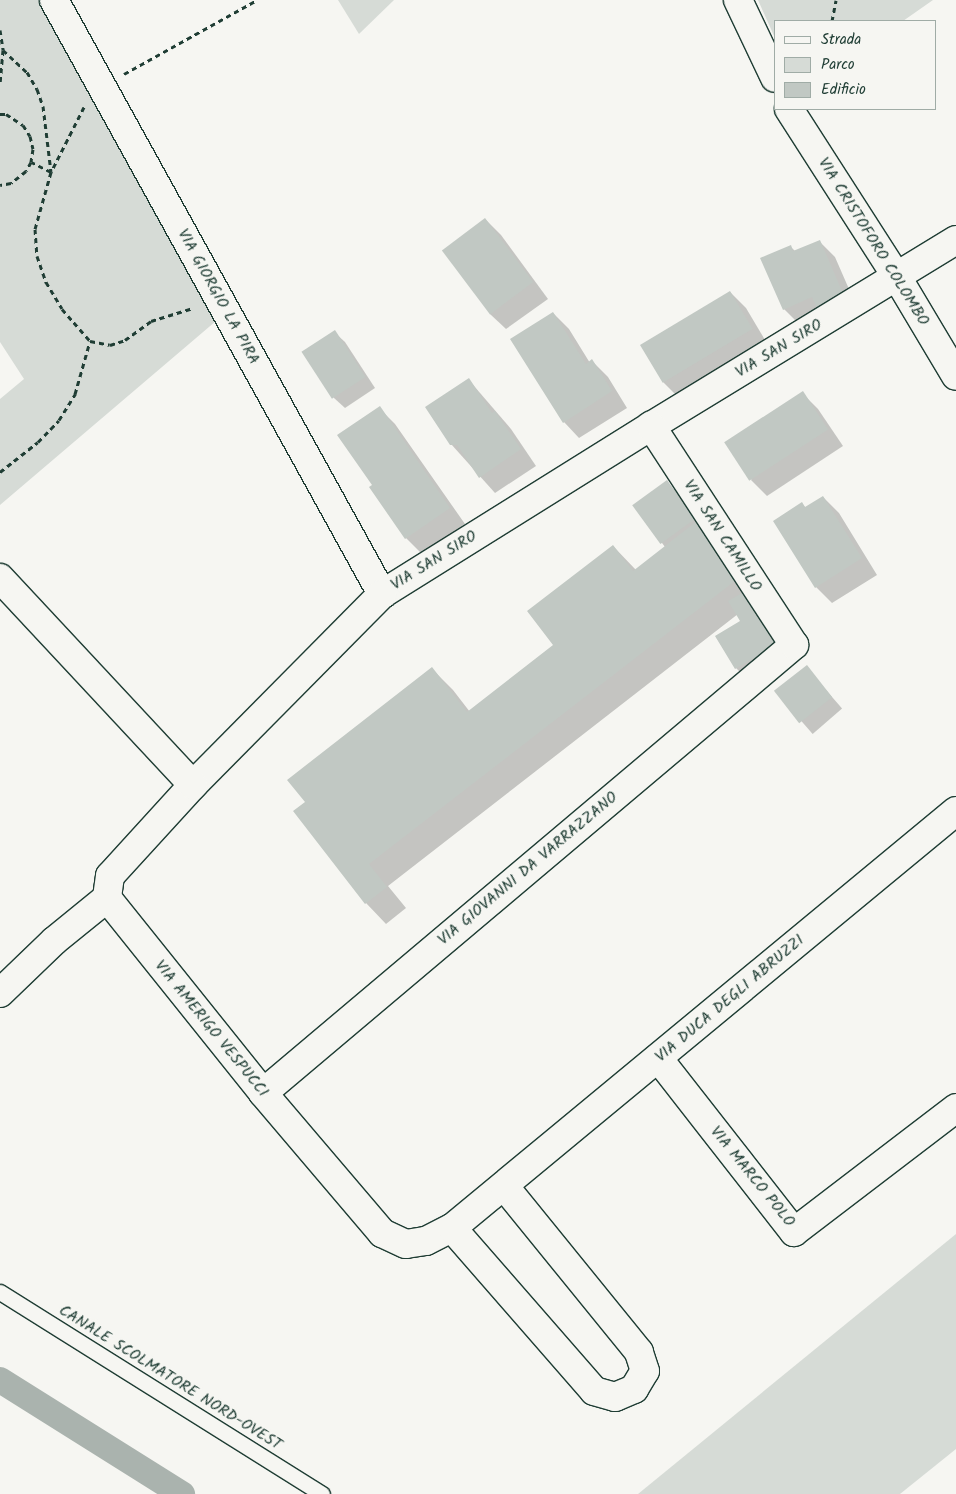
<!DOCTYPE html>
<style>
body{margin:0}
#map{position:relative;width:956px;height:1494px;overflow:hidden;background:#f6f6f2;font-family:Kalam,sans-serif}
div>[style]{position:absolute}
.green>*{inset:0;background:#d6dbd6}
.shadow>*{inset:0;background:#0003;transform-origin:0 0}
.canal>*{height:26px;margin:-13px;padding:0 13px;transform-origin:13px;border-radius:13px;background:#aab3ae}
.building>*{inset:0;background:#c1c8c3;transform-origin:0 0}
.path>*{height:3px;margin-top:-1.5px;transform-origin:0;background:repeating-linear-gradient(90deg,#1f3d34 0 5px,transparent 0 9px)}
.roads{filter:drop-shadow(1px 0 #1f3d34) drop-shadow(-1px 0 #1f3d34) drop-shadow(0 1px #1f3d34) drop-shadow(0 -1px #1f3d34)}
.lane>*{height:15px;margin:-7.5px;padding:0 7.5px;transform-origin:7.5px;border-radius:7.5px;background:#f6f6f2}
.street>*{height:28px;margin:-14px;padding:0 14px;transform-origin:14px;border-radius:14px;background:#f6f6f2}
span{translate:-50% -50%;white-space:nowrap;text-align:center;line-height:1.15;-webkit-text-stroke:4px #f6f6f2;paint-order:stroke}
.street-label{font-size:16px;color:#1f3d34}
.legend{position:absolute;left:774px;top:20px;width:162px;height:90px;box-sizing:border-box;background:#f6f6f2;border:1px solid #a0aca6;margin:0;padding:6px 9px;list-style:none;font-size:15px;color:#1f3d34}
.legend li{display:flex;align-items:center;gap:10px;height:25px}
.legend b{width:25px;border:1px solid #a0aca6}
</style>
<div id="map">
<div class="green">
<i style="clip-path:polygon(0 0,39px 0,216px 321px,0 505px,0 399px,24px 379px,0 342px)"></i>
<i style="clip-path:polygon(338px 0,394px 0,359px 34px)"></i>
<i style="clip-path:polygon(758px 0,933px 0,903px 21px,775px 21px,775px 38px)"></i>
<i style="clip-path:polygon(956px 1234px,956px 1449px,900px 1494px,638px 1494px)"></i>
</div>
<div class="shadow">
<i style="clip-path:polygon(485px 219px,501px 235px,548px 299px,506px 329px,490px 314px)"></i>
<i style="clip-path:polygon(819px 241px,835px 257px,859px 312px,800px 325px,784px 309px,790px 246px,796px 252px)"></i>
<i style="clip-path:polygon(730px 292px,746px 308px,768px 345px,679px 398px,663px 382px)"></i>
<i style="clip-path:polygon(553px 313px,569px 329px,590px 363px,592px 361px,608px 377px,627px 408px,579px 438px,564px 422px)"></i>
<i style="clip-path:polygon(334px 332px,345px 342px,375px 388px,345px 408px,334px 398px)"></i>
<i style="clip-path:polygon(468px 379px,511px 429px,536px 466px,495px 493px,451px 444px)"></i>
<i style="clip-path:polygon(802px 393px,818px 409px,843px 446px,767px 496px,751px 480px)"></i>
<i style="clip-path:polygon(379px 408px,395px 424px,465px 524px,422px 554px,406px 538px,371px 487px,374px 485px)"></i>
<i style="clip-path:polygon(667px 482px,677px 493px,796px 659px,747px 679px,736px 668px,716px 637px,742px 621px,738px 614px,388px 886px,406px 908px,386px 924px,366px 903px,306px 803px,432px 669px,453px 690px,470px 712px,555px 646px,613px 546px,636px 570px,665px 547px,634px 505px)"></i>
<i style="clip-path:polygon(823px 497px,839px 513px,877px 575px,832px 603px,816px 587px,802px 504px,806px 508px)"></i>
<i style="left:806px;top:667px;width:55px;height:39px;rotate:49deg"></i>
</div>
<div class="canal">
<i style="left:0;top:1380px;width:215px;rotate:32.1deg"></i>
</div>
<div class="building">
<i style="left:485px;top:218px;width:80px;height:54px;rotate:53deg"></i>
<i style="clip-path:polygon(820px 240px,844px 296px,817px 308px,812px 297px,783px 310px,760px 258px,791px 245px,793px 251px)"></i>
<i style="left:730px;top:291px;width:44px;height:105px;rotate:59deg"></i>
<i style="clip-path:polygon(553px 312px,586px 364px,592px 359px,612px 391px,563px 423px,510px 339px)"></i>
<i style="left:335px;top:330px;width:56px;height:40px;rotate:57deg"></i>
<i style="clip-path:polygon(469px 378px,492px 413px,495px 411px,521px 449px,479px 478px,457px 445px,450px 445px,425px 407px)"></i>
<i style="left:803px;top:391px;width:46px;height:94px;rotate:57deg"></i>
<i style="clip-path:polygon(380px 406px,450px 508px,405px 539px,369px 487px,372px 485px,337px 435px)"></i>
<i style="left:667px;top:480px;width:48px;height:43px;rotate:54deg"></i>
<i style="clip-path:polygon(823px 496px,862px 558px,815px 588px,773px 521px,802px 502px,805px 507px)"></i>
<i style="clip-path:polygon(697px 521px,740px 577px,369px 864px,387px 887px,365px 904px,293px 811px,305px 802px,287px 780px,432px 667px,467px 712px,553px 645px,527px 611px,613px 545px,633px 571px)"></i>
<i style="clip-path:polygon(749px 589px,786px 648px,769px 659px,764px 652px,735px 669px,715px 636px,740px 621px,728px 601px)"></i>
<i style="left:807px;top:665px;width:41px;height:42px;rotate:52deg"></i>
</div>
<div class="path">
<i style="left:832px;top:21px;width:21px;rotate:-79deg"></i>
<i style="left:0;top:30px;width:20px;rotate:81deg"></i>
<i style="left:3px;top:50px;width:35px;rotate:95deg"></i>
<i style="left:3px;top:50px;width:33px;rotate:43deg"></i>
<i style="left:27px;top:72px;width:20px;rotate:60deg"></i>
<i style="left:37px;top:89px;width:18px;rotate:71deg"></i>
<i style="left:43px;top:106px;width:66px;rotate:83.1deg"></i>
<i style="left:51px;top:172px;width:22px;rotate:-153deg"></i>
<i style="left:124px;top:74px;width:152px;rotate:-29.1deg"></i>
<i style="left:84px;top:107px;width:73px;rotate:116.9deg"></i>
<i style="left:51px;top:172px;width:59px;rotate:105.7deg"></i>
<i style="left:35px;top:229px;width:27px;rotate:86deg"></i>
<i style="left:37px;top:256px;width:28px;rotate:71deg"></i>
<i style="left:46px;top:282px;width:31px;rotate:59deg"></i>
<i style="left:62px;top:309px;width:43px;rotate:48.8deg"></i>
<i style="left:90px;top:341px;width:20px;rotate:11deg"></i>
<i style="left:110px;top:345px;width:16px;rotate:-18deg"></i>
<i style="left:125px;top:340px;width:32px;rotate:-36deg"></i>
<i style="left:151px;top:321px;width:44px;rotate:-17.2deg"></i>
<i style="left:0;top:114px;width:6px"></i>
<i style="left:6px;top:114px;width:20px;rotate:33deg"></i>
<i style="left:23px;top:125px;width:13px;rotate:58deg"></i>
<i style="left:30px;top:136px;width:13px;rotate:77deg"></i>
<i style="left:33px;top:149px;width:13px;rotate:99deg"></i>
<i style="left:31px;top:162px;width:10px;rotate:119deg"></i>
<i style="left:26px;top:171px;width:19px;rotate:141deg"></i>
<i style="left:11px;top:183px;width:11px;rotate:170deg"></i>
<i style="left:0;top:472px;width:48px;rotate:-38.3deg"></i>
<i style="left:38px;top:442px;width:30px;rotate:-46deg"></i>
<i style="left:59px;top:420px;width:31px;rotate:-58deg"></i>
<i style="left:75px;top:394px;width:55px;rotate:-74.2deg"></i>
</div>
<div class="roads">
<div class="lane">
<i style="left:0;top:1292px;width:380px;rotate:32.1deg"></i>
</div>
<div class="street">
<i style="left:54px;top:0;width:679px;rotate:61.09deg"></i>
<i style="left:738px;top:0;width:86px;rotate:64.6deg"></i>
<i style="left:789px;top:109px;width:200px;rotate:57.3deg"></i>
<i style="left:897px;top:277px;width:115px;rotate:59.2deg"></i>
<i style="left:956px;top:240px;width:357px;rotate:148.6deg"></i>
<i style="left:651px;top:426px;width:317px;rotate:148deg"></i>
<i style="left:382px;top:594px;width:269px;rotate:134.7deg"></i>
<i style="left:193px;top:785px;width:123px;rotate:132.4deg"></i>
<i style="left:110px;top:876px;width:22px;rotate:98deg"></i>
<i style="left:107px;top:898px;width:250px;rotate:51.3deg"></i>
<i style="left:263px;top:1093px;width:184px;rotate:49.6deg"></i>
<i style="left:382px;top:1233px;width:26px;rotate:25deg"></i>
<i style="left:406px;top:1244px;width:20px;rotate:-9deg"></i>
<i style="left:426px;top:1241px;width:29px;rotate:-27deg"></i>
<i style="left:452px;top:1228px;width:654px;rotate:-39.6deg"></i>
<i style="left:0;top:578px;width:283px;rotate:47deg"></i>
<i style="left:0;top:993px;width:75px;rotate:-43.9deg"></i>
<i style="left:54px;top:941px;width:68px;rotate:-39.1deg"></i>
<i style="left:658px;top:1058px;width:221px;rotate:52deg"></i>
<i style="left:794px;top:1232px;width:204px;rotate:-37.4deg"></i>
<i style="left:263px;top:1093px;width:695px;rotate:-40.15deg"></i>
<i style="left:794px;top:645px;width:262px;rotate:-123.1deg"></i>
<i style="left:452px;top:1228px;width:216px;rotate:48.9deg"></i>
<i style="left:594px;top:1391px;width:22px;rotate:16deg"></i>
<i style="left:615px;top:1397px;width:21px;rotate:-23deg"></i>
<i style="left:634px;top:1389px;width:21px;rotate:-59deg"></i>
<i style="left:645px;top:1371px;width:20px;rotate:-108deg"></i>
<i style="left:639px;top:1352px;width:214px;rotate:-129.1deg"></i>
</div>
</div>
<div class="street-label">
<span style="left:873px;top:242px;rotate:58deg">VIA CRISTOFORO COLOMBO</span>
<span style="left:218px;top:297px;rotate:61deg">VIA GIORGIO LA PIRA</span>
<span style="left:779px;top:349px;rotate:-31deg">VIA SAN SIRO</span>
<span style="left:722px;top:536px;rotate:57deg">VIA SAN CAMILLO</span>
<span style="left:434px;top:561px;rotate:-32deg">VIA SAN SIRO</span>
<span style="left:528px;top:869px;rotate:-40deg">VIA GIOVANNI DA VARRAZZANO</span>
<span style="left:730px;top:999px;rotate:-40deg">VIA DUCA DEGLI ABRUZZI</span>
<span style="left:211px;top:1029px;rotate:51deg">VIA AMERIGO VESPUCCI</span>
<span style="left:752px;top:1177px;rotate:51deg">VIA MARCO POLO</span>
<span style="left:170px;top:1378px;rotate:32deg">CANALE SCOLMATORE NORD-OVEST</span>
</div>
<ul class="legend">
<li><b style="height:6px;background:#f6f6f2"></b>Strada</li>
<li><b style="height:14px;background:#d6dbd6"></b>Parco</li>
<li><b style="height:14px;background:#c1c8c3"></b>Edificio</li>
</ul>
</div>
